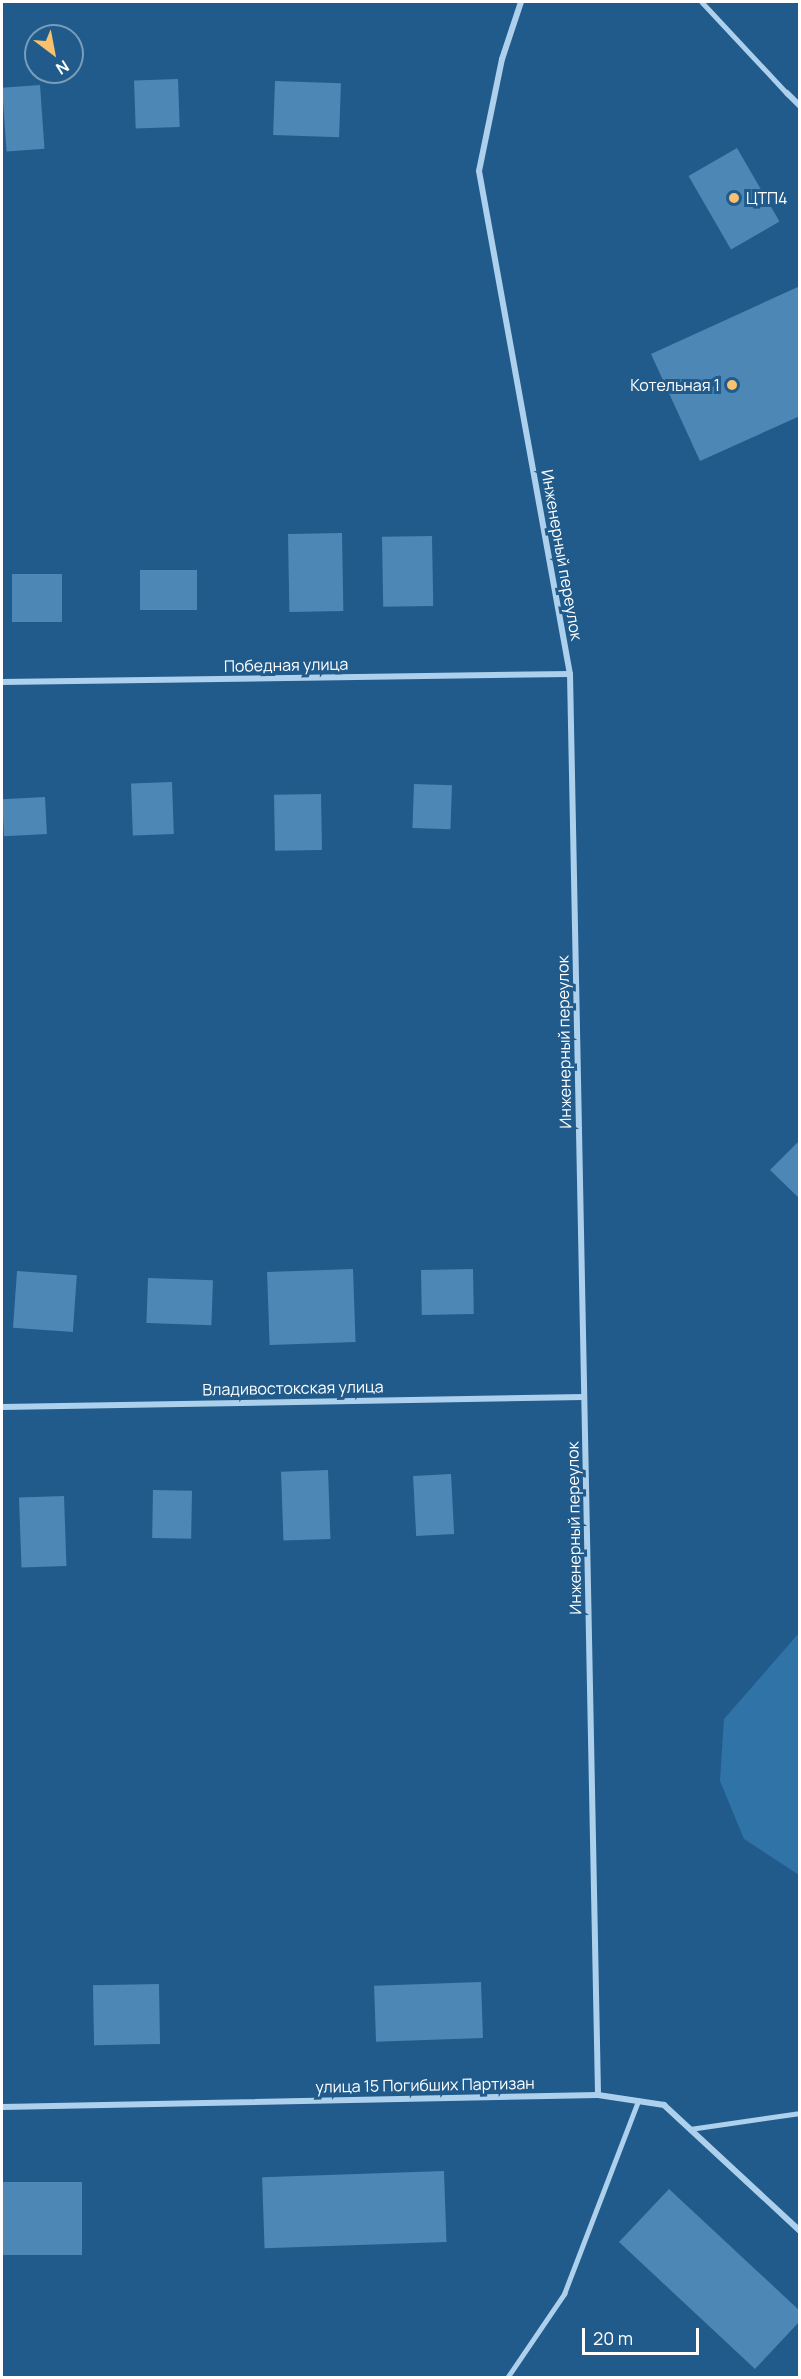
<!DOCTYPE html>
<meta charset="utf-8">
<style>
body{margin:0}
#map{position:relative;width:801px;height:2379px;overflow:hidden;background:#205b8b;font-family:Manrope,sans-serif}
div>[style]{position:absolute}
.green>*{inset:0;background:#3074a7}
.building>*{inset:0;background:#4c87b5;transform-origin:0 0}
.service>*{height:4.5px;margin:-2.25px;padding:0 2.25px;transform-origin:2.25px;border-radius:2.25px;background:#add0ec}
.minor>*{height:6px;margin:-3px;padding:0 3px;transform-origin:3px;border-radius:3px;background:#add0ec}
.dots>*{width:16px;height:16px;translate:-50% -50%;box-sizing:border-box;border:3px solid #205b8b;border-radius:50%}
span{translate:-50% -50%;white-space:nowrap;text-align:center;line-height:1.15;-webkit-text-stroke:6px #205b8b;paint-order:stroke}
.poi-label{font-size:16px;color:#fff}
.left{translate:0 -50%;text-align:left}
.right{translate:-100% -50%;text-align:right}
.street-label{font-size:16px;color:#fff}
.frame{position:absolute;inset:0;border:3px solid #fff;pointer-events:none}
.north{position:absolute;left:24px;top:24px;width:60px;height:60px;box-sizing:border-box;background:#205b8b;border:2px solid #799db9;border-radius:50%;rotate:148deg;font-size:16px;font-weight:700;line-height:24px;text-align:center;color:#fff}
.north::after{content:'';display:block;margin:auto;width:21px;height:27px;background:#f9c16d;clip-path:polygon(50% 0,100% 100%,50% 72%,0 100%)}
.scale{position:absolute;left:582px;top:2328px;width:117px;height:27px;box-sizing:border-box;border:3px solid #fff;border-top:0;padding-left:8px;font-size:18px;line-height:21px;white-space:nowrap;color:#fff;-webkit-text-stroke:4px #205b8b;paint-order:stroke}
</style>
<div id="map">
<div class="green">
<i style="clip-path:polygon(799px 1633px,800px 1875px,799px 1875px,744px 1839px,720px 1781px,724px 1719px)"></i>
</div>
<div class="building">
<i style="left:178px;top:79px;width:48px;height:44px;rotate:88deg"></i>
<i style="left:275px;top:81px;width:66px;height:54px;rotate:2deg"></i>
<i style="left:40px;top:85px;width:64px;height:38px;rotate:86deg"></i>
<i style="left:737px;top:148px;width:85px;height:56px;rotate:60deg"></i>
<i style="clip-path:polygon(800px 286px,800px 416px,700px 461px,651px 354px)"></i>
<i style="left:342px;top:533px;width:78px;height:54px;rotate:89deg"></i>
<i style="left:432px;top:536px;width:70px;height:50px;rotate:89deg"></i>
<i style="left:140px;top:570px;width:57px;height:40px"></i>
<i style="left:12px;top:574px;width:50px;height:48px"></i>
<i style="left:172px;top:782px;width:52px;height:41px;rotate:88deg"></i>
<i style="left:414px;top:784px;width:38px;height:44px;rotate:2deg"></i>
<i style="left:321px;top:794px;width:56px;height:47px;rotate:89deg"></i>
<i style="left:45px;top:797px;width:37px;height:43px;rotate:87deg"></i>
<i style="clip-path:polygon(800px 1140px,800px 1199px,770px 1170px)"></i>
<i style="left:353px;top:1269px;width:73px;height:86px;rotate:88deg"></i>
<i style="left:473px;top:1269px;width:45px;height:52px;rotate:89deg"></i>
<i style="left:17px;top:1271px;width:60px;height:57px;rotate:4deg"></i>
<i style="left:148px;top:1278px;width:65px;height:45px;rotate:2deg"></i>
<i style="left:328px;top:1470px;width:69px;height:47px;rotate:88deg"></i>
<i style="left:451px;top:1474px;width:60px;height:38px;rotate:87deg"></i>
<i style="left:153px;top:1490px;width:39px;height:48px;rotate:1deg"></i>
<i style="left:64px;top:1496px;width:70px;height:45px;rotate:88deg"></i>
<i style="left:481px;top:1982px;width:56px;height:107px;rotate:88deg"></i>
<i style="left:159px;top:1984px;width:60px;height:66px;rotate:89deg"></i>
<i style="left:444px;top:2171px;width:71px;height:182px;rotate:88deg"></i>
<i style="left:2px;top:2182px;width:80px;height:73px"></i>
<i style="clip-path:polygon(669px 2189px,800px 2311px,800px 2321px,755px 2369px,619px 2242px)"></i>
</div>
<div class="service">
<i style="left:702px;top:2px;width:125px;rotate:47deg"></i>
<i style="left:690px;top:2129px;width:111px;rotate:-8.3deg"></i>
<i style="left:507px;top:2378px;width:102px;rotate:-55.8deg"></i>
<i style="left:564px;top:2294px;width:207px;rotate:-69deg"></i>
</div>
<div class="minor">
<i style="left:521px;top:2px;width:60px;rotate:108.4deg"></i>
<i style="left:502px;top:59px;width:114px;rotate:101.6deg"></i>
<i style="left:479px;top:171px;width:511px;rotate:79.75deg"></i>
<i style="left:570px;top:674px;width:1421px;rotate:88.87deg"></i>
<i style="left:787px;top:93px;width:18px;rotate:45deg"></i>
<i style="left:2px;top:682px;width:568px;rotate:-0.81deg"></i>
<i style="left:2px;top:1407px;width:582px;rotate:-0.98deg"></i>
<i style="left:2px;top:2107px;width:596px;rotate:-1.15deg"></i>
<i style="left:598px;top:2095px;width:67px;rotate:8.6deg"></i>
<i style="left:664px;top:2105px;width:185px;rotate:42.8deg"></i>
</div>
<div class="dots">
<i style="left:734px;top:198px;background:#f9c16d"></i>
<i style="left:732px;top:385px;background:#f9c16d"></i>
</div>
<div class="poi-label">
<span class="left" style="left:746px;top:198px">ЦТП4</span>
<span class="right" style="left:720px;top:385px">Котельная 1</span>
</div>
<div class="street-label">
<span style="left:562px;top:555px;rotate:80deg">Инженерный переулок</span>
<span style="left:286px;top:665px;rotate:-1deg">Победная улица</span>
<span style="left:564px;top:1042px;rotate:-91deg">Инженерный переулок</span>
<span style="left:293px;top:1388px;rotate:-1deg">Владивостокская улица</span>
<span style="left:574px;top:1528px;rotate:-91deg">Инженерный переулок</span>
<span style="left:425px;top:2085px;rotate:-1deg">улица 15 Погибших Партизан</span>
</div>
<div class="frame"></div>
<div class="north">N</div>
<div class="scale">20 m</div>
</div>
